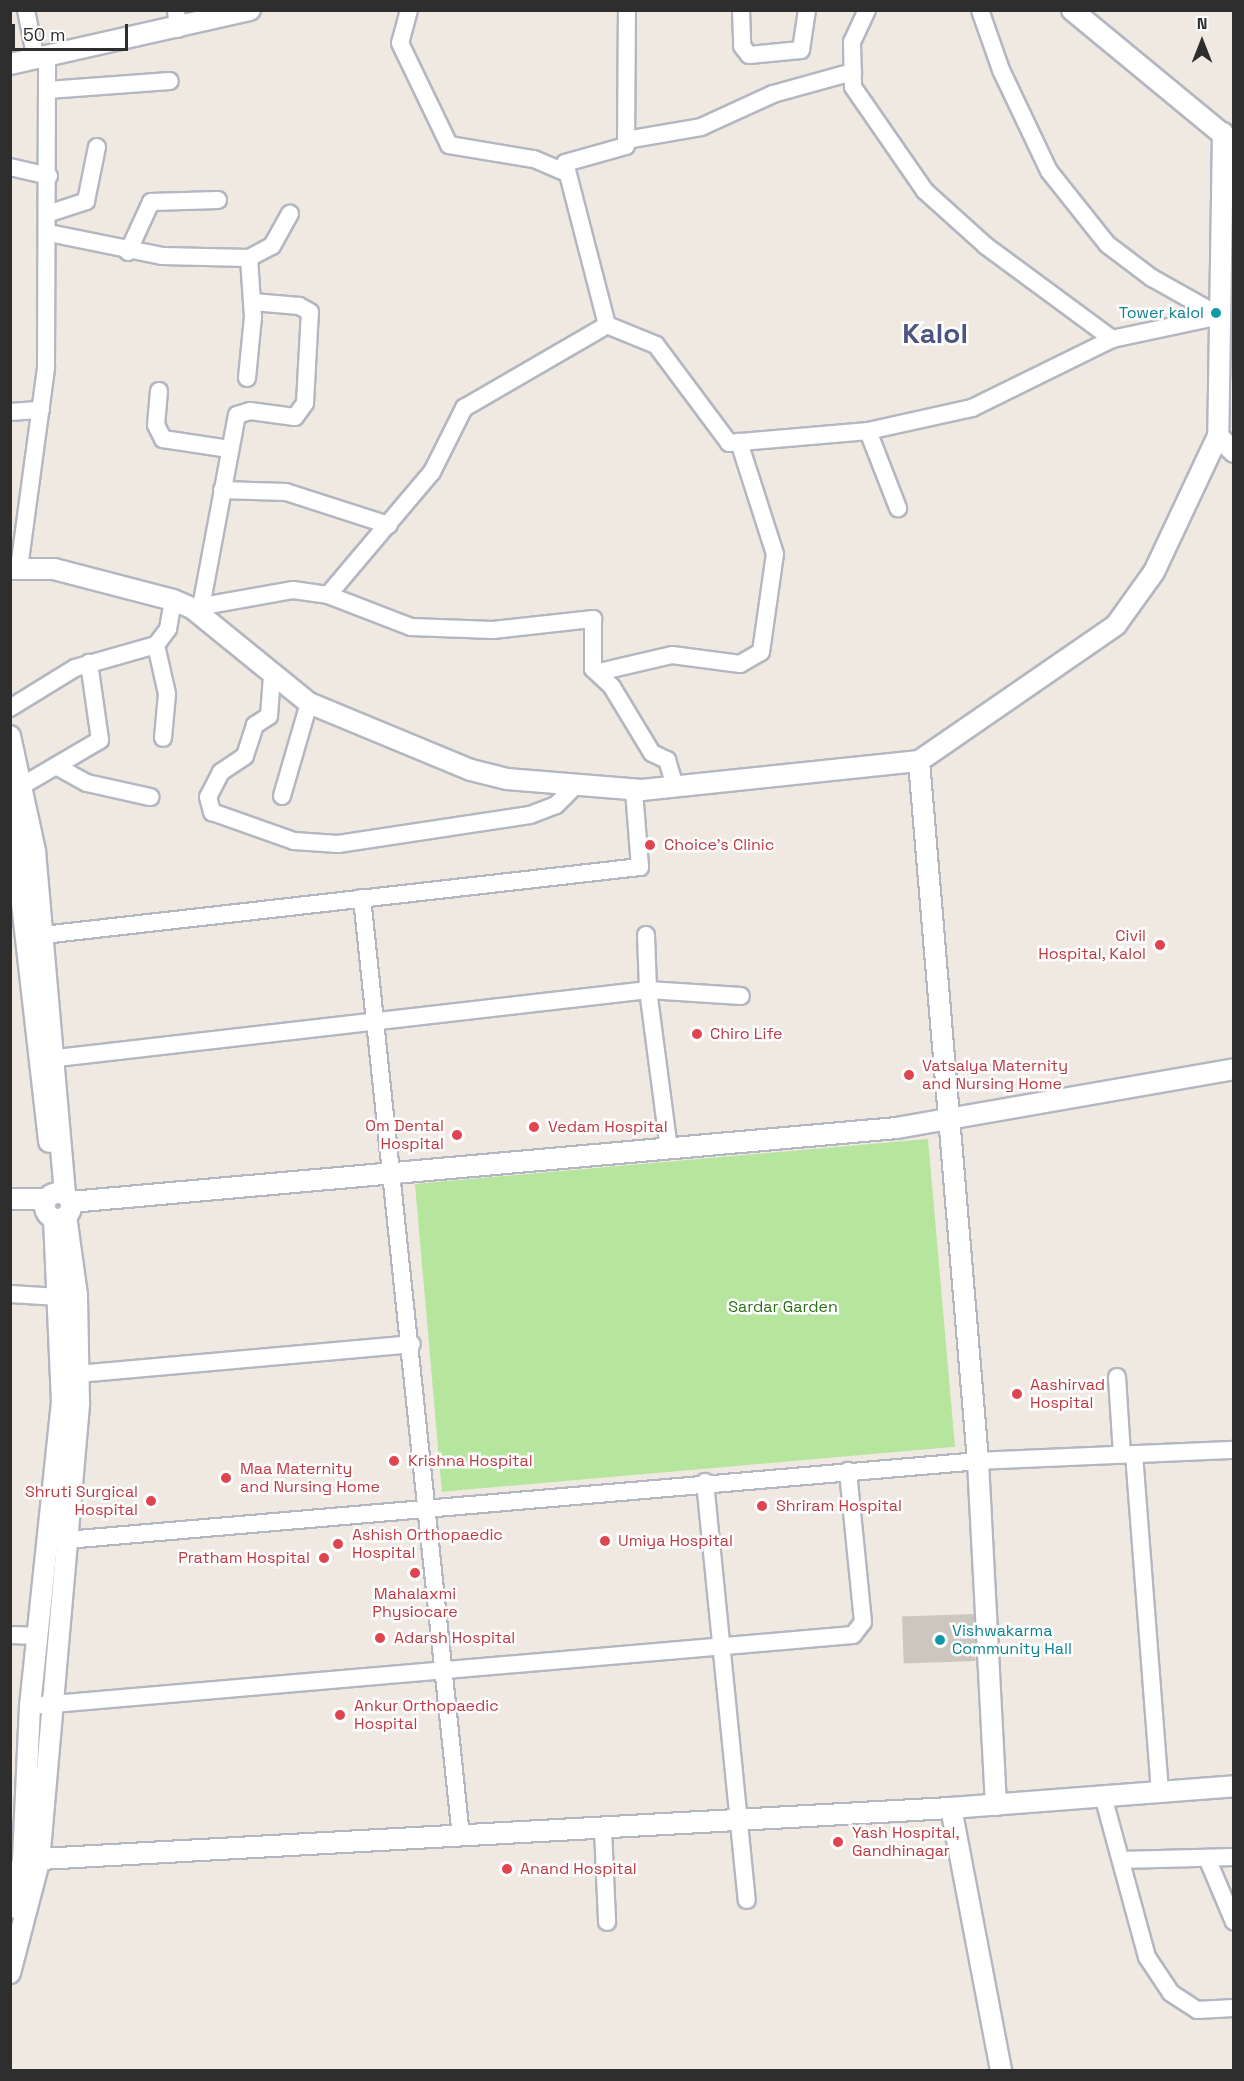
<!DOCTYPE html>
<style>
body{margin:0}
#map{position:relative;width:1244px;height:2081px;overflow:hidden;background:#efe9e1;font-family:"Space Grotesk",sans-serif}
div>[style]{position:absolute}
.green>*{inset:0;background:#b6e59e;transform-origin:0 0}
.building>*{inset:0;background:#cbc7bf;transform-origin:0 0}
.roads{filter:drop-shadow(2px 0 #b4b7c1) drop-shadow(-2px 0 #b4b7c1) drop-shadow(0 2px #b4b7c1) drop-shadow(0 -2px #b4b7c1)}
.minor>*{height:16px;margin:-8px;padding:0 8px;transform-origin:8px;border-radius:8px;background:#fff}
.tertiary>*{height:20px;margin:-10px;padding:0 10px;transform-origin:10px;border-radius:10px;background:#fff}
.tertiary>.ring{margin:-10px;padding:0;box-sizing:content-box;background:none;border:20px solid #fff;border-radius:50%}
.dots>*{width:16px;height:16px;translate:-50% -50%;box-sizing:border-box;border:3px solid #fff;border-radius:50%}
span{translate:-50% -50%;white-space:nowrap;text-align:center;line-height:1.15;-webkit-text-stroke:5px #fff;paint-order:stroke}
.culture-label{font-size:16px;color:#0d838f}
.right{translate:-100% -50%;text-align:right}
.left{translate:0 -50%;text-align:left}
.health-label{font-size:16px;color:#be3a42}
.park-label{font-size:16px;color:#2c6e1b}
.town-label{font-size:28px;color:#4d5680;font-weight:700}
.frame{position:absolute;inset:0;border:12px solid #2e2e2e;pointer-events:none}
.north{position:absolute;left:1172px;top:12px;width:60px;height:60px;-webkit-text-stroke:4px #fff;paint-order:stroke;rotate:0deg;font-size:16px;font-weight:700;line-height:24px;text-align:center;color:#2e2e2e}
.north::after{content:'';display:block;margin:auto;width:21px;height:27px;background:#2e2e2e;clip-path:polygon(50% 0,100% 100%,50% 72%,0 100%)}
.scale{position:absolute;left:12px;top:24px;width:116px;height:27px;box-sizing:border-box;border:3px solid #2e2e2e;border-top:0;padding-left:8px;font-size:18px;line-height:21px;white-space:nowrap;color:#2e2e2e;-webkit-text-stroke:4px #fff;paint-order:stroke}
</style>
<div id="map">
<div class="green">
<i style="left:928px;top:1139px;width:309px;height:515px;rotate:85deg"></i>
</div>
<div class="building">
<i style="left:974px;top:1614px;width:47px;height:72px;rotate:88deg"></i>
</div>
<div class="roads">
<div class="minor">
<i style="left:26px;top:10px;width:51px;rotate:78.7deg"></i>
<i style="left:176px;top:10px;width:19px;rotate:84deg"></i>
<i style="left:409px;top:10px;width:34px;rotate:105deg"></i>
<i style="left:400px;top:43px;width:113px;rotate:64.3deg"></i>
<i style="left:449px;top:145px;width:86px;rotate:9.4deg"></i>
<i style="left:534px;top:159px;width:36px;rotate:23deg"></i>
<i style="left:741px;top:10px;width:36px;rotate:88deg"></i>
<i style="left:742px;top:46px;width:11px;rotate:52deg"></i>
<i style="left:749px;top:55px;width:52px;rotate:-5.5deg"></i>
<i style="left:801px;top:50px;width:40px;rotate:-81.5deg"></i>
<i style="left:867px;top:10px;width:35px;rotate:115deg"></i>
<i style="left:852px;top:42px;width:45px;rotate:88.7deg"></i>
<i style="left:853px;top:87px;width:126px;rotate:55.3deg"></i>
<i style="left:925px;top:191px;width:82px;rotate:42deg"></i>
<i style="left:986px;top:246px;width:157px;rotate:36.4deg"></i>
<i style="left:980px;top:10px;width:64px;rotate:70.7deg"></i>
<i style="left:1001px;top:70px;width:112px;rotate:64.6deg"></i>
<i style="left:1049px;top:171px;width:93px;rotate:51.5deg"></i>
<i style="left:1107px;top:244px;width:56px;rotate:37.1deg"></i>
<i style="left:1152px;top:278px;width:78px;rotate:29.2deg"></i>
<i style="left:48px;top:90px;width:122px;rotate:-4.2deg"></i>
<i style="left:626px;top:140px;width:76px;rotate:-9.8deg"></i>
<i style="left:701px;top:127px;width:79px;rotate:-24.6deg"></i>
<i style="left:773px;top:94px;width:83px;rotate:-15.4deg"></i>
<i style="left:10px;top:167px;width:40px;rotate:13deg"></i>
<i style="left:50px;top:213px;width:38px;rotate:-18deg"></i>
<i style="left:86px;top:201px;width:55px;rotate:-78.5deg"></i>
<i style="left:49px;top:233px;width:115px;rotate:11.5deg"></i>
<i style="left:162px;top:256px;width:87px;rotate:1.3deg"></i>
<i style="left:249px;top:258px;width:26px;rotate:-28deg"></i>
<i style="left:272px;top:246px;width:37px;rotate:-61deg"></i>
<i style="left:128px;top:252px;width:55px;rotate:-65.3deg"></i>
<i style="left:151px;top:202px;width:67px;rotate:-1.7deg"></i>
<i style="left:607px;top:325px;width:167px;rotate:-104.5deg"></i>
<i style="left:565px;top:163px;width:63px;rotate:-15.6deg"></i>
<i style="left:626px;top:146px;width:136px;rotate:-89.6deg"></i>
<i style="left:247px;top:378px;width:61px;rotate:-84.4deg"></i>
<i style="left:253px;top:317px;width:59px;rotate:-93.9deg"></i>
<i style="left:159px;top:391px;width:34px;rotate:95deg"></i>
<i style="left:156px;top:425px;width:16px;rotate:63deg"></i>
<i style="left:163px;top:439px;width:67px;rotate:8.6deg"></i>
<i style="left:10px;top:412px;width:31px;rotate:-4deg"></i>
<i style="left:868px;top:431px;width:107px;rotate:-12.5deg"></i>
<i style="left:972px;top:408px;width:156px;rotate:-26.2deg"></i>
<i style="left:1112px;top:339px;width:110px;rotate:-12deg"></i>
<i style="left:222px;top:490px;width:64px;rotate:1.8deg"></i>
<i style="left:286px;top:492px;width:108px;rotate:17.8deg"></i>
<i style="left:19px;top:568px;width:203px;rotate:-82.3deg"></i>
<i style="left:46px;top:367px;width:309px;rotate:-89.8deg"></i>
<i style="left:328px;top:595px;width:161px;rotate:-49.8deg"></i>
<i style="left:432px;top:472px;width:72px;rotate:-63.4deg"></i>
<i style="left:464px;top:408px;width:165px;rotate:-30.1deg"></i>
<i style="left:607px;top:325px;width:53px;rotate:22.2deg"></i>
<i style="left:656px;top:345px;width:122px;rotate:53.3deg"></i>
<i style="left:729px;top:443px;width:140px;rotate:-4.9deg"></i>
<i style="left:868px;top:431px;width:83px;rotate:68.7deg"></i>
<i style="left:201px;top:607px;width:195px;rotate:-79.4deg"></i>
<i style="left:237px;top:415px;width:14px;rotate:-17deg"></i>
<i style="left:250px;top:411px;width:45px;rotate:7.6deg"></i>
<i style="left:295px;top:417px;width:17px;rotate:-54deg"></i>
<i style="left:305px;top:403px;width:91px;rotate:-86.9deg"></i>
<i style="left:310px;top:312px;width:13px;rotate:-151deg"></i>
<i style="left:299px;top:306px;width:46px;rotate:-175deg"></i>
<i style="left:192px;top:608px;width:103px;rotate:-10.1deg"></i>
<i style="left:293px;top:590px;width:35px;rotate:8deg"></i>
<i style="left:328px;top:595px;width:89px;rotate:21.1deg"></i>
<i style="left:411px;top:627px;width:82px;rotate:2.1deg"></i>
<i style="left:493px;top:630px;width:101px;rotate:-6.3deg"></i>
<i style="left:593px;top:619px;width:50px;rotate:90deg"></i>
<i style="left:593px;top:669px;width:26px;rotate:43deg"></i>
<i style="left:612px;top:687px;width:77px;rotate:58.8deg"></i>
<i style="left:652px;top:753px;width:17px;rotate:25deg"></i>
<i style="left:667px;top:760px;width:27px;rotate:73deg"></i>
<i style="left:156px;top:645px;width:50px;rotate:77.3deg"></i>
<i style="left:167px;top:694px;width:44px;rotate:95.2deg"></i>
<i style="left:599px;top:672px;width:75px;rotate:-13.1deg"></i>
<i style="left:672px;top:655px;width:69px;rotate:7.5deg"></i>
<i style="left:740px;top:664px;width:24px;rotate:-30deg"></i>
<i style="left:761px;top:652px;width:99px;rotate:-81.9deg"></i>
<i style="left:775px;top:554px;width:118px;rotate:-107.8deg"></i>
<i style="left:272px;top:676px;width:40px;rotate:94.3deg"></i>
<i style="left:269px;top:716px;width:17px;rotate:147deg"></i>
<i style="left:255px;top:725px;width:33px;rotate:108deg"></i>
<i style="left:245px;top:756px;width:29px;rotate:146deg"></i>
<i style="left:221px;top:772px;width:28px;rotate:117deg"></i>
<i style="left:208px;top:797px;width:16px;rotate:75deg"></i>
<i style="left:212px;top:812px;width:87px;rotate:19.5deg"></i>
<i style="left:294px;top:841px;width:44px;rotate:3.9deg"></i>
<i style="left:338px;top:844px;width:194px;rotate:-8.6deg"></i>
<i style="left:530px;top:815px;width:28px;rotate:-21deg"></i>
<i style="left:556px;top:805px;width:24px;rotate:-45deg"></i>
<i style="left:10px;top:708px;width:76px;rotate:-31.6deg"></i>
<i style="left:75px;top:668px;width:84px;rotate:-15.9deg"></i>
<i style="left:156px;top:645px;width:20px;rotate:-53deg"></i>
<i style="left:168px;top:629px;width:29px;rotate:-80deg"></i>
<i style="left:56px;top:766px;width:35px;rotate:29deg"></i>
<i style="left:87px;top:783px;width:65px;rotate:12.5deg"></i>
<i style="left:25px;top:784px;width:87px;rotate:-30.4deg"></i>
<i style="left:100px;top:740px;width:78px;rotate:-98.1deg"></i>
<i style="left:282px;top:796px;width:97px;rotate:-73.8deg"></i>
<i style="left:362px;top:898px;width:944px;rotate:83.98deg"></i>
<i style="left:43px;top:935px;width:601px;rotate:-6.5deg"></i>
<i style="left:640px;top:867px;width:77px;rotate:-94.5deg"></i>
<i style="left:646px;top:935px;width:55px;rotate:87.9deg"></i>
<i style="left:648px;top:990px;width:161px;rotate:82.5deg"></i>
<i style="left:57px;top:1058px;width:595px;rotate:-6.56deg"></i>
<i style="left:648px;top:990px;width:93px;rotate:3.7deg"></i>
<i style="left:10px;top:1294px;width:49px;rotate:3.5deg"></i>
<i style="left:66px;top:1375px;width:347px;rotate:-5.1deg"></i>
<i style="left:1117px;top:1377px;width:78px;rotate:86.3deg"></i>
<i style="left:1134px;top:1454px;width:337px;rotate:85.6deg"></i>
<i style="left:705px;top:1482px;width:420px;rotate:84.3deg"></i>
<i style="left:55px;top:1541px;width:926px;rotate:-4.95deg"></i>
<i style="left:978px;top:1461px;width:256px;rotate:-2.5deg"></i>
<i style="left:10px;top:1635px;width:29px;rotate:2deg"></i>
<i style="left:30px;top:1706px;width:826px;rotate:-4.93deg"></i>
<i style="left:853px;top:1635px;width:16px;rotate:-52deg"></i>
<i style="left:863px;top:1622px;width:152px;rotate:-95.7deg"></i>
<i style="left:1103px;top:1796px;width:167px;rotate:74.7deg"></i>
<i style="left:1147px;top:1957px;width:43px;rotate:56.3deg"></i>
<i style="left:1171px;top:1993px;width:31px;rotate:33deg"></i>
<i style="left:1197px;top:2010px;width:37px;rotate:-3deg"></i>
<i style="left:603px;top:1829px;width:93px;rotate:87.5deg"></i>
<i style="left:1207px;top:1858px;width:69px;rotate:67.1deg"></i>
<i style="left:1121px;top:1860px;width:113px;rotate:-1.5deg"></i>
</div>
<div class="tertiary">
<i style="left:1072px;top:10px;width:207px;rotate:39.5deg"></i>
<i style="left:10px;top:64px;width:246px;rotate:-12.7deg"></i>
<i style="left:1223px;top:133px;width:303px;rotate:90.9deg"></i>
<i style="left:1218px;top:436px;width:23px;rotate:45deg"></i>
<i style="left:10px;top:569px;width:44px"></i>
<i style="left:54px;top:569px;width:123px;rotate:14.6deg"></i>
<i style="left:173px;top:600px;width:21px;rotate:23deg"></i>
<i style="left:192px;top:608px;width:151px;rotate:39.1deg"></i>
<i style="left:309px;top:703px;width:175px;rotate:22.5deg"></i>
<i style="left:471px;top:770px;width:37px;rotate:14deg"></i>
<i style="left:507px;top:779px;width:135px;rotate:4.7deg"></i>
<i style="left:642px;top:790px;width:279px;rotate:-6deg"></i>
<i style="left:10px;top:736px;width:118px;rotate:77.7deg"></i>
<i style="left:35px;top:851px;width:344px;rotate:85deg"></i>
<i style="left:10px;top:798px;width:346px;rotate:83.5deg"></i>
<i class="ring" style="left:45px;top:1193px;width:6px;height:6px"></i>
<i style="left:10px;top:1199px;width:36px"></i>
<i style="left:71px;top:1202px;width:829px;rotate:-5.12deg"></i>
<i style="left:897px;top:1128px;width:342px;rotate:-9.9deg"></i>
<i style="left:996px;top:1805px;width:344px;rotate:-93deg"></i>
<i style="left:978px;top:1461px;width:702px;rotate:-94.82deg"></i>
<i style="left:919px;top:761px;width:239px;rotate:-34.6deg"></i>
<i style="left:1116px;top:625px;width:65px;rotate:-54.4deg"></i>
<i style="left:1154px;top:572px;width:150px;rotate:-64.8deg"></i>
<i style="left:951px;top:1808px;width:267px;rotate:79.2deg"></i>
<i style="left:23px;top:1860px;width:929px;rotate:-3.21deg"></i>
<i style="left:951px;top:1808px;width:284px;rotate:-4.4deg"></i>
<i style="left:10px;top:1908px;width:50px;rotate:-74.8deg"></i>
<i style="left:23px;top:1860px;width:154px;rotate:-87.4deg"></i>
<i style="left:30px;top:1706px;width:306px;rotate:-84deg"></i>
<i style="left:62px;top:1402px;width:183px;rotate:-92.5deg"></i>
<i style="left:10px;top:1973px;width:115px;rotate:-75.4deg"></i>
<i style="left:39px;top:1862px;width:461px;rotate:-85deg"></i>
<i style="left:79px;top:1403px;width:108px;rotate:-91.1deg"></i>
<i style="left:77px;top:1295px;width:80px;rotate:-97.9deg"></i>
</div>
</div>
<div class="dots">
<i style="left:1216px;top:313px;background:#0f9aa8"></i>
<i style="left:650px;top:845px;background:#e0444e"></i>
<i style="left:1160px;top:945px;background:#e0444e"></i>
<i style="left:697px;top:1034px;background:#e0444e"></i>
<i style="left:909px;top:1075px;background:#e0444e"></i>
<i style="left:534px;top:1127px;background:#e0444e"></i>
<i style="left:457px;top:1135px;background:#e0444e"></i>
<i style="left:1017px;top:1394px;background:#e0444e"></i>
<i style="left:394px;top:1461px;background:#e0444e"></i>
<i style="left:226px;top:1478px;background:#e0444e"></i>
<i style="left:151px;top:1501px;background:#e0444e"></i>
<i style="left:762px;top:1506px;background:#e0444e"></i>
<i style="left:605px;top:1541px;background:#e0444e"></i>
<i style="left:338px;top:1544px;background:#e0444e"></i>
<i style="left:324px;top:1558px;background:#e0444e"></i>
<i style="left:415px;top:1573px;background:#e0444e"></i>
<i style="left:380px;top:1638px;background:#e0444e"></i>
<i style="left:940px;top:1640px;background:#0f9aa8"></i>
<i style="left:340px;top:1715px;background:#e0444e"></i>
<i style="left:838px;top:1842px;background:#e0444e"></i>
<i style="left:507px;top:1869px;background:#e0444e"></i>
</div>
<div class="culture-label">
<span class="right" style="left:1204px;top:313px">Tower kalol</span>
<span class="left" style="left:952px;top:1640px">Vishwakarma<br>Community Hall</span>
</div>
<div class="health-label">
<span class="left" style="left:664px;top:845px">Choice's Clinic</span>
<span class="right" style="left:1146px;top:945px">Civil<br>Hospital, Kalol</span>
<span class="left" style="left:710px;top:1034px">Chiro Life</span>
<span class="left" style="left:922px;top:1075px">Vatsalya Maternity<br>and Nursing Home</span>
<span class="right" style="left:444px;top:1135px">Om Dental<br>Hospital</span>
<span class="left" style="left:548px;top:1127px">Vedam Hospital</span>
<span class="left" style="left:1030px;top:1394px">Aashirvad<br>Hospital</span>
<span class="left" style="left:408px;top:1461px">Krishna Hospital</span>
<span class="left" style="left:240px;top:1478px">Maa Maternity<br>and Nursing Home</span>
<span class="right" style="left:138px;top:1501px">Shruti Surgical<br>Hospital</span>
<span class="left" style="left:776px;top:1506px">Shriram Hospital</span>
<span class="left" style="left:352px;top:1544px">Ashish Orthopaedic<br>Hospital</span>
<span class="left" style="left:618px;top:1541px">Umiya Hospital</span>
<span class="right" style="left:310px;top:1558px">Pratham Hospital</span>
<span style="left:415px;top:1603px">Mahalaxmi<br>Physiocare</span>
<span class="left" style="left:394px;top:1638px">Adarsh Hospital</span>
<span class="left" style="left:354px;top:1715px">Ankur Orthopaedic<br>Hospital</span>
<span class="left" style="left:852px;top:1842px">Yash Hospital,<br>Gandhinagar</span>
<span class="left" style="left:520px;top:1869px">Anand Hospital</span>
</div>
<div class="park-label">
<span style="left:783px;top:1307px">Sardar Garden</span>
</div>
<div class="town-label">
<span style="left:935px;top:333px">Kalol</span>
</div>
<div class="frame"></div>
<div class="north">N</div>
<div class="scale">50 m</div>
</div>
